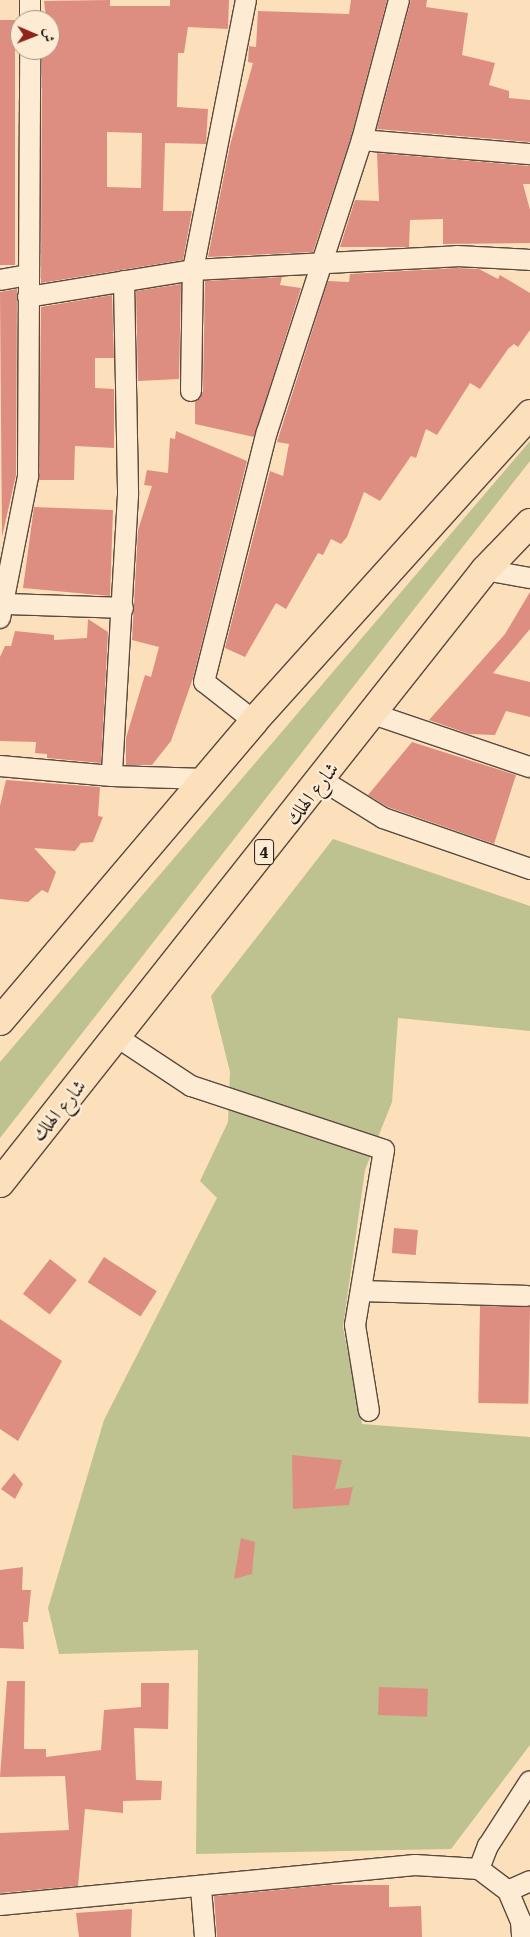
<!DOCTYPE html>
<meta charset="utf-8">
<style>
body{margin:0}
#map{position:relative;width:530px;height:1937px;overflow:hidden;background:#fce0bb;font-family:"Gentium Book Plus",Amiri,serif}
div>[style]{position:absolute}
.green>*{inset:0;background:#bec291}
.building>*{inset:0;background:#de8e81;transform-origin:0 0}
.roads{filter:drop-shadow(1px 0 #594a3e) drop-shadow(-1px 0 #594a3e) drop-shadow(0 1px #594a3e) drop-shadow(0 -1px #594a3e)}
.minor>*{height:20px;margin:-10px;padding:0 10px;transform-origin:10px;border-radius:10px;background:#fdebd3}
.highway>*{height:28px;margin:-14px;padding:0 14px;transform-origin:14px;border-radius:14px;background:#fce0bb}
span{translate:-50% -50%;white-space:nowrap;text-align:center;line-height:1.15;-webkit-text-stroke:5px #fdebd3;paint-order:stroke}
.shield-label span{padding:1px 4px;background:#fdebd3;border:1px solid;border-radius:4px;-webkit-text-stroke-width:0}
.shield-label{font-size:19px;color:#231814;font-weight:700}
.street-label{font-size:20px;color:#231814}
.north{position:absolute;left:10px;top:10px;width:50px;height:50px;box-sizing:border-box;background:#fdebd3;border:1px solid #a69787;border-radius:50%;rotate:91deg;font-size:14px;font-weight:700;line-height:20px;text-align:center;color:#231814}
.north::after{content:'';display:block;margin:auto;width:18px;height:22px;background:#8f2418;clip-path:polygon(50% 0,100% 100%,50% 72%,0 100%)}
</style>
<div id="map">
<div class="green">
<i style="clip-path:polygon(530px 441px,530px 461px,0 1138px,0 1062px)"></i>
<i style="clip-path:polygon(333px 839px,530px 906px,530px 1031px,398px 1018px,392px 1102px,365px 1170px,343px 1327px,362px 1424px,530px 1437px,530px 1745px,451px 1849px,196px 1854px,198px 1650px,59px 1654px,48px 1608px,104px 1420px,217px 1198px,200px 1181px,228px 1122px,230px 1072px,211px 996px)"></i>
</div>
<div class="building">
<i style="clip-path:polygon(evenodd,110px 0,110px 6px,170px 6px,170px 0,229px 0,228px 29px,188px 27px,184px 53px,178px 53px,177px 107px,208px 109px,206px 144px,165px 143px,163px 211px,192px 211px,183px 260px,41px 283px,42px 52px,50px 52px,44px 1px,110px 0,107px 132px,142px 133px,141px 188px,107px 187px,107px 132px)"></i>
<i style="clip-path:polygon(351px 0,387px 0,351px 137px,313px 252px,208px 257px,230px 145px,253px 63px,248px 62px,249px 46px,256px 47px,258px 11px,349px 14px)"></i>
<i style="clip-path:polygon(411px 0,427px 0,426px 7px,468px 13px,462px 55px,495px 63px,489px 85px,509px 91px,509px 98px,530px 100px,530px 142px,377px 129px)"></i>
<i style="left:15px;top:20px;width:245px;height:15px;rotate:90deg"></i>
<i style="clip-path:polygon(377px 153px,530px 166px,530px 184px,523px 184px,530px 210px,530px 243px,443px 244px,443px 219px,410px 220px,409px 247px,340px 247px,355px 200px,379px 201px)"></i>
<i style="clip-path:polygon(457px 268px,479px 269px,498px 279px,500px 275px,530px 293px,530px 330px,518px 347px,514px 344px,508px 349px,480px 389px,470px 383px,437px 435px,426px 429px,416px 458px,411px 456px,380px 501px,364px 492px,347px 537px,341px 544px,331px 539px,323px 555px,318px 553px,286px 609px,276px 603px,245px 657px,225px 648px,270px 471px,283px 476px,289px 444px,277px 442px,328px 281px,349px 282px,350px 274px)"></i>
<i style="clip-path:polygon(282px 277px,280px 285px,301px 288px,254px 437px,195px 424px,195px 402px,203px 391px,205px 281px)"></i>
<i style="clip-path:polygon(181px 284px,179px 379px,138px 381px,136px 291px)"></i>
<i style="clip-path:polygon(17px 289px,16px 475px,2px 537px,0 292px)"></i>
<i style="clip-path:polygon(112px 295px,114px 358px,95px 358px,95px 388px,114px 389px,114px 448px,75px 446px,74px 480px,39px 480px,41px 307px)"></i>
<i style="clip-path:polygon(176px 431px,247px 461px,193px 678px,171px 741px,152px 765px,126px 765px,126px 738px,140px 691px,145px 675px,151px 677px,159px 647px,132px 640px,138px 530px,152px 486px,144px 485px,147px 470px,168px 473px,170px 438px,175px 439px)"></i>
<i style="clip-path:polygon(34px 507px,113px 510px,110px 596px,23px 588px)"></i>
<i style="clip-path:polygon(530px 592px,530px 629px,493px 673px,530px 682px,530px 717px,506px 711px,495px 735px,469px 734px,429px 720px,505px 634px)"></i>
<i style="clip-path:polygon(88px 619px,108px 632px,101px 763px,47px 758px,47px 754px,35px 753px,36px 742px,0 741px,0 657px,5px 646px,11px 646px,15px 631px,54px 635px,54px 640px,87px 638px)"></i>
<i style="clip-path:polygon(412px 742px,516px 775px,494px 844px,388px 807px,368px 795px)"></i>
<i style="clip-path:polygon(6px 780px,100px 787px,98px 816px,103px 817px,93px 842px,81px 843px,75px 851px,34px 848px,56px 872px,48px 893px,42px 890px,28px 902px,0 899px,0 806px)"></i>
<i style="left:394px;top:1228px;width:24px;height:25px;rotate:5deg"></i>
<i style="left:104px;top:1257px;width:63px;height:30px;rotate:33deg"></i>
<i style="left:50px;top:1259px;width:34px;height:44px;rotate:38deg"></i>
<i style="left:480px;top:1306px;width:50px;height:97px;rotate:1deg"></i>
<i style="clip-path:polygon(0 1319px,62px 1361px,18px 1441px,0 1429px)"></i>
<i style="clip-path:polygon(292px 1455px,342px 1460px,335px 1489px,353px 1487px,349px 1505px,293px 1509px)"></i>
<i style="clip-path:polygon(14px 1473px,23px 1484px,15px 1499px,1px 1489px)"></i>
<i style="clip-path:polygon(241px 1538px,255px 1542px,252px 1574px,234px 1579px)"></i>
<i style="clip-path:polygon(23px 1567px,22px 1590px,31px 1590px,28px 1622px,23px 1622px,24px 1649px,0 1648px,0 1570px)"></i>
<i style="clip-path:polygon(7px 1681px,25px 1681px,24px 1749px,46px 1749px,46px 1757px,101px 1750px,104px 1710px,141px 1707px,141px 1683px,169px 1683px,168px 1729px,134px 1728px,136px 1780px,162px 1781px,161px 1800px,123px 1801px,123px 1813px,85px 1809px,78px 1886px,0 1893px,0 1833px,69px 1830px,65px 1776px,0 1777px)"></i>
<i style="left:379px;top:1687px;width:49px;height:28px;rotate:2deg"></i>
<i style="clip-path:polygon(329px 1885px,389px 1885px,389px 1907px,421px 1906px,422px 1937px,217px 1937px,214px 1896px)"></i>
<i style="clip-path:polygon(132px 1909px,131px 1937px,79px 1937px,76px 1913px)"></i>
</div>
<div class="roads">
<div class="minor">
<i style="left:30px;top:20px;width:20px;rotate:-90deg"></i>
<i style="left:362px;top:140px;width:169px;rotate:4.8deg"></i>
<i style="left:0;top:280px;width:28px;rotate:-10deg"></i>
<i style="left:124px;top:281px;width:214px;rotate:88.9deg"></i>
<i style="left:128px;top:495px;width:281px;rotate:93.3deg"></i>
<i style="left:112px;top:776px;width:93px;rotate:1.8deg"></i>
<i style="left:28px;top:297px;width:167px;rotate:-9.3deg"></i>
<i style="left:193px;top:270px;width:264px;rotate:-3deg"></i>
<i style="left:457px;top:256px;width:73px;rotate:3.1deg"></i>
<i style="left:191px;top:391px;width:121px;rotate:-89.1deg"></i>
<i style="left:193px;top:270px;width:275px;rotate:-78.9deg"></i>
<i style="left:485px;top:570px;width:46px;rotate:10.1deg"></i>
<i style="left:3px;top:604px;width:120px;rotate:1.9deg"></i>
<i style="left:0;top:618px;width:145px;rotate:-78.8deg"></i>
<i style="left:28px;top:476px;width:426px;rotate:-89.7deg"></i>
<i style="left:373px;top:714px;width:166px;rotate:18.7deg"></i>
<i style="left:254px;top:721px;width:63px;rotate:-142deg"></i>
<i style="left:204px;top:682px;width:258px;rotate:-75.9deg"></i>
<i style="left:267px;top:432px;width:307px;rotate:-72deg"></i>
<i style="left:362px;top:140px;width:145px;rotate:-75.2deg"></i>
<i style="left:0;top:766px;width:112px;rotate:5.1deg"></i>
<i style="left:322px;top:780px;width:72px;rotate:31.9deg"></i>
<i style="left:383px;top:818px;width:156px;rotate:19.1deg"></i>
<i style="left:117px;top:1037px;width:89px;rotate:33.5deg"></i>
<i style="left:191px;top:1086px;width:203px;rotate:18.3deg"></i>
<i style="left:384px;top:1150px;width:177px;rotate:99.4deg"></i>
<i style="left:355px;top:1325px;width:87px;rotate:80.8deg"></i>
<i style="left:362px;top:1291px;width:165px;rotate:1.7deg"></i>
<i style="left:479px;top:1869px;width:36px;rotate:37deg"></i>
<i style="left:508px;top:1891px;width:33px;rotate:67deg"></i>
<i style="left:521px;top:1921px;width:16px;rotate:86deg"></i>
<i style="left:201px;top:1889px;width:48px;rotate:85.2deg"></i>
<i style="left:508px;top:1891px;width:24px;rotate:-24deg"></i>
<i style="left:0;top:1905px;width:417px;rotate:-5.5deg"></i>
<i style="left:415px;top:1865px;width:64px;rotate:3.6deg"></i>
<i style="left:479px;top:1869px;width:25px;rotate:-69deg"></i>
<i style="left:488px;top:1846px;width:77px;rotate:-57.1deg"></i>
</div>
<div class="highway">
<i style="left:0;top:1021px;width:393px;rotate:-49.7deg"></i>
<i style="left:254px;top:721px;width:413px;rotate:-48deg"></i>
<i style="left:0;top:1183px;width:782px;rotate:-51.65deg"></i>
<i style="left:485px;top:570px;width:65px;rotate:-46.2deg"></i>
</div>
</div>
<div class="shield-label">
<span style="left:264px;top:852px">4</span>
</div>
<div class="street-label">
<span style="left:311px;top:793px;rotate:-52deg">شارع الهلك</span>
<span style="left:58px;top:1110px;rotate:-51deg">شارع الهلك</span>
</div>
<div class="north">ش</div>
</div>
